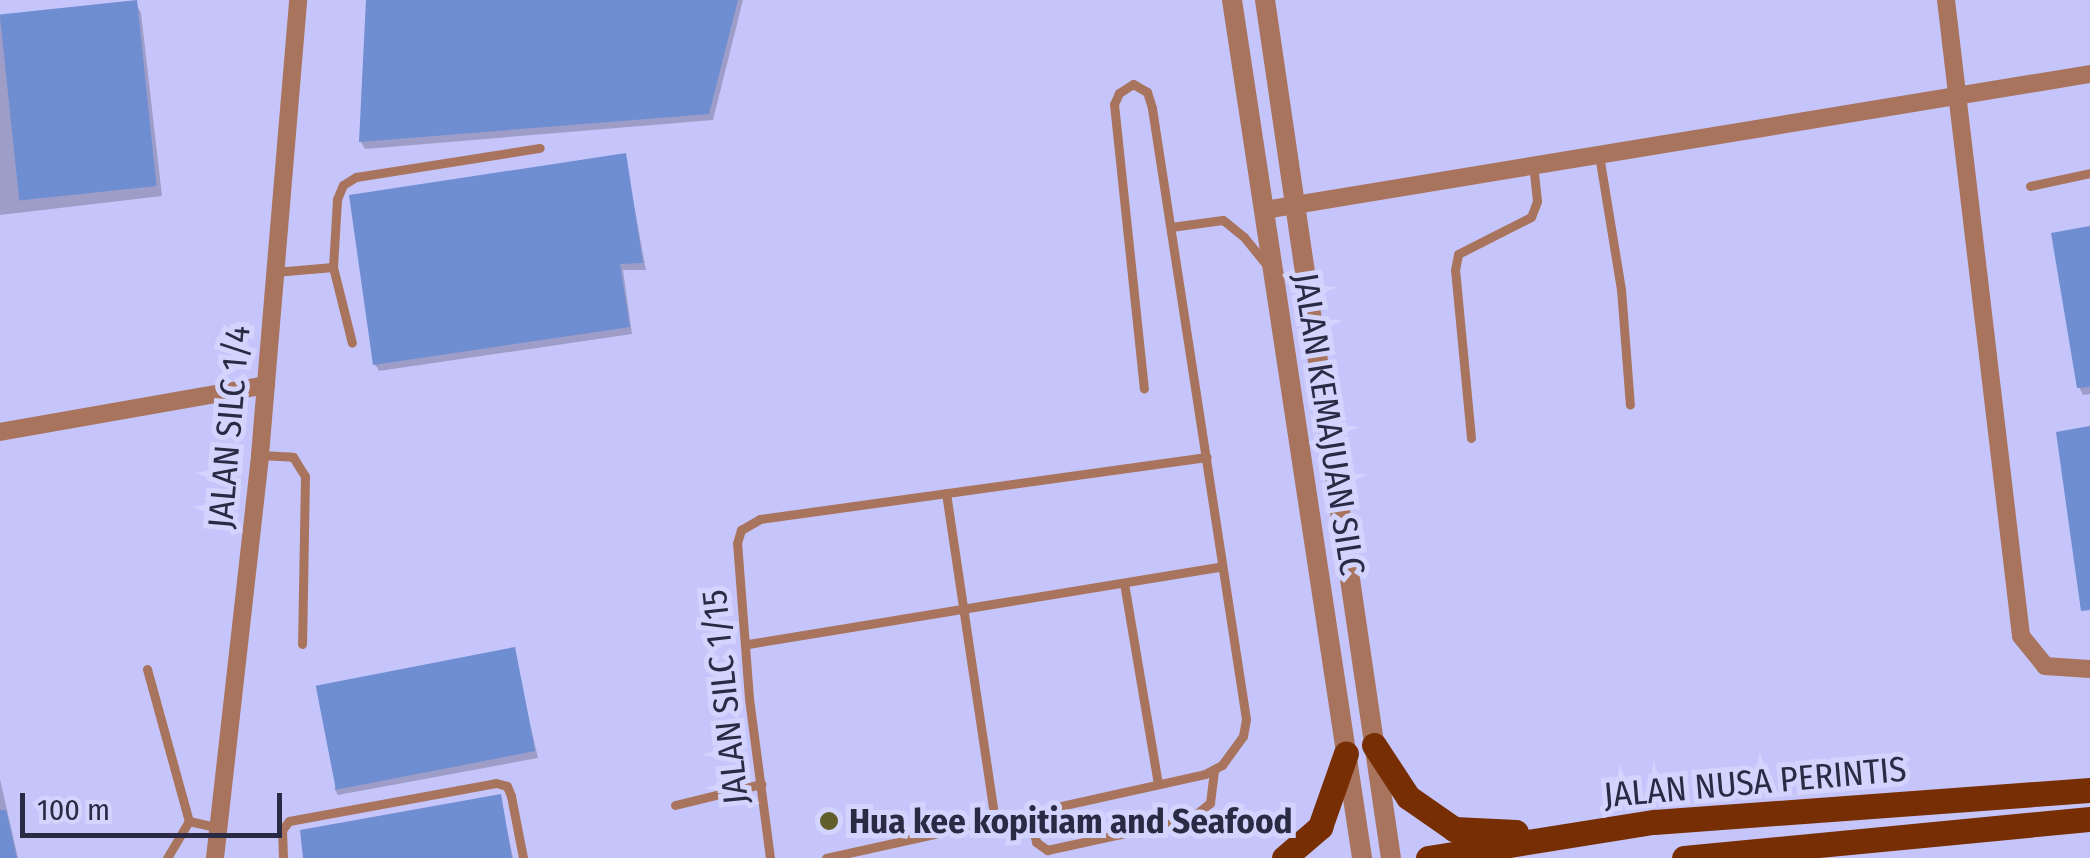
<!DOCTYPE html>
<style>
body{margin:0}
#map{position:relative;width:2090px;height:858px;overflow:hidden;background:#c5c5fb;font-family:"Fira Sans Condensed",sans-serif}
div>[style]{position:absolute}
.shadow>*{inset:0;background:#0003}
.building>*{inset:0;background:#6e8ed1;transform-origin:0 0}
.service>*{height:9px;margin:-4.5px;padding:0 4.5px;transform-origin:4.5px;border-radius:4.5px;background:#a9745d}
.minor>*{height:18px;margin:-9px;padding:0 9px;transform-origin:9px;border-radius:9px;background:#a9745d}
.tertiary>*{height:20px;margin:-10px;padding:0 10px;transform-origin:10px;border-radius:10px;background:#a9745d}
.primary>*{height:25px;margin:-12.5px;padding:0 12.5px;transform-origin:12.5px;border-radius:12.5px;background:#782e03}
.dots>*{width:28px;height:28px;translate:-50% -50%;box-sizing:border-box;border:5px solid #d3d4fd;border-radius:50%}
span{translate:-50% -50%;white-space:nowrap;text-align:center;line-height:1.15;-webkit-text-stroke:10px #d3d4fd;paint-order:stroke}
.street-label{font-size:35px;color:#2b2a44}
.poi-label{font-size:35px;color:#2b2a44;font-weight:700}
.left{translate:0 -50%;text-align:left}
.scale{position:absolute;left:20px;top:793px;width:262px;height:45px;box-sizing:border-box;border:5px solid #2b2a44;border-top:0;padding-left:12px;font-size:30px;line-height:35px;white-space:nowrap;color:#2b2a44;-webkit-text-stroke:8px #d3d4fd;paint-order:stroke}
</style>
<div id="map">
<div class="shadow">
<i style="clip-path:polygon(369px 0,743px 0,713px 120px,365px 149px,361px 142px)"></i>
<i style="clip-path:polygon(136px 3px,141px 13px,162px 196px,0 215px,0 19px)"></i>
<i style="clip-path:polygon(625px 156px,646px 270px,623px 270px,632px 334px,379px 371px,375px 364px)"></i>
<i style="clip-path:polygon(2090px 229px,2090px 394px,2083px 395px,2079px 387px)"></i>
<i style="clip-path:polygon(513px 650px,538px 758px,338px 795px,334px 788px)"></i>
<i style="clip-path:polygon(0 779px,18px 858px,0 858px)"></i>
<i style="clip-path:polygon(500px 797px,513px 858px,306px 858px)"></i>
</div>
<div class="building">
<i style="left:137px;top:0;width:187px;height:138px;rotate:84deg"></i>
<i style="clip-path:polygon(366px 0,738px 0,709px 114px,359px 142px)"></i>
<i style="clip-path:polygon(626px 153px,643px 263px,620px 264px,630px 327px,373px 365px,349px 195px)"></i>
<i style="clip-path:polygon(2090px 226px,2090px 387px,2077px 388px,2051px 233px)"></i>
<i style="clip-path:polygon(2090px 426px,2090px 610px,2081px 611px,2056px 432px)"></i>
<i style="left:515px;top:647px;width:106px;height:203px;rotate:79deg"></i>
<i style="clip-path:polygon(501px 794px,512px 858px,303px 858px,300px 830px)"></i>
<i style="clip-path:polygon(0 810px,6px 810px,17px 858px,0 858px)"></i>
</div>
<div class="service">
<i style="left:1599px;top:155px;width:136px;rotate:80.7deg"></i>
<i style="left:1621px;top:289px;width:116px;rotate:85.6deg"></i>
<i style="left:2030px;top:186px;width:61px;rotate:-12.2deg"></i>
<i style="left:1171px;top:227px;width:52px;rotate:-7.7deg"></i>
<i style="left:1223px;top:220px;width:27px;rotate:39deg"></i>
<i style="left:1244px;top:237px;width:38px;rotate:51deg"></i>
<i style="left:333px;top:267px;width:68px;rotate:-86.6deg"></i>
<i style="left:337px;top:199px;width:15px;rotate:-67deg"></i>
<i style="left:343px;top:185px;width:15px;rotate:-32deg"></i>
<i style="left:356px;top:177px;width:186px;rotate:-9deg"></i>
<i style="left:275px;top:272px;width:58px;rotate:-4.9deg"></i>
<i style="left:333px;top:267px;width:78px;rotate:76deg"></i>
<i style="left:1471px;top:438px;width:169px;rotate:-95.4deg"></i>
<i style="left:1455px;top:270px;width:16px;rotate:-79deg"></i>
<i style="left:1458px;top:254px;width:82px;rotate:-26.9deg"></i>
<i style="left:1531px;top:217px;width:17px;rotate:-69deg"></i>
<i style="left:1537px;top:201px;width:36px;rotate:-96deg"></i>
<i style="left:260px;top:455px;width:33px;rotate:3deg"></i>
<i style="left:293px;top:457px;width:22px;rotate:58deg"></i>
<i style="left:305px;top:476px;width:168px;rotate:91deg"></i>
<i style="left:946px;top:493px;width:331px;rotate:81.5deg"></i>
<i style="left:1124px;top:583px;width:204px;rotate:80.4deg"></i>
<i style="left:748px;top:644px;width:478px;rotate:-9.3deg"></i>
<i style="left:147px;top:669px;width:158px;rotate:74.6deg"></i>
<i style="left:675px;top:805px;width:89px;rotate:-13.7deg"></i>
<i style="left:1029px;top:813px;width:30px;rotate:76deg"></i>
<i style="left:1036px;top:842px;width:14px;rotate:36deg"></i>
<i style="left:1047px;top:850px;width:146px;rotate:-12.2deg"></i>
<i style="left:1190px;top:819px;width:26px;rotate:-39deg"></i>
<i style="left:1210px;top:803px;width:33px;rotate:-83deg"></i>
<i style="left:167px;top:858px;width:43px;rotate:-59.3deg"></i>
<i style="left:189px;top:821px;width:31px;rotate:13deg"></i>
<i style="left:283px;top:858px;width:28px;rotate:-92deg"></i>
<i style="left:282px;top:830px;width:11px;rotate:-52deg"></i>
<i style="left:289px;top:821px;width:210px;rotate:-10.4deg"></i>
<i style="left:496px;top:783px;width:11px;rotate:15deg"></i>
<i style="left:507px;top:786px;width:11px;rotate:68deg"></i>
<i style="left:511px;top:796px;width:63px;rotate:79deg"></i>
<i style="left:770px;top:858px;width:161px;rotate:-97.5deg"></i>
<i style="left:749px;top:698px;width:155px;rotate:-94.4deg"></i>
<i style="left:737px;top:543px;width:14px;rotate:-73deg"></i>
<i style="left:741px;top:530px;width:22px;rotate:-30deg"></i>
<i style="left:760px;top:519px;width:451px;rotate:-7.9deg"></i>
<i style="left:826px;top:858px;width:388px;rotate:-12.5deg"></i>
<i style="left:1205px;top:774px;width:19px;rotate:-28deg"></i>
<i style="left:1222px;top:765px;width:36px;rotate:-54deg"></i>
<i style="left:1243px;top:736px;width:17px;rotate:-80deg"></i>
<i style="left:1246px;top:719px;width:618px;rotate:-98.75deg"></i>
<i style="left:1152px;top:108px;width:17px;rotate:-107deg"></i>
<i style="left:1147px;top:92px;width:16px;rotate:-150deg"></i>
<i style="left:1133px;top:84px;width:17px;rotate:147deg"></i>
<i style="left:1119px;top:93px;width:12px;rotate:114deg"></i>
<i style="left:1114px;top:104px;width:286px;rotate:84deg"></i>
</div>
<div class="minor">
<i style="left:1946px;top:0;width:640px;rotate:83.27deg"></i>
<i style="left:2021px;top:636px;width:38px;rotate:51deg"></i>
<i style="left:2045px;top:666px;width:45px;rotate:3.8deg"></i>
<i style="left:1264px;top:210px;width:837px;rotate:-9.35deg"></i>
<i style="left:0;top:432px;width:270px;rotate:-10deg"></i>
<i style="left:215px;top:858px;width:406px;rotate:-83.6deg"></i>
<i style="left:260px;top:455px;width:457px;rotate:-85.2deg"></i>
</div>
<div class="tertiary">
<i style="left:1232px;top:0;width:868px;rotate:81.38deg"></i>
<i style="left:1265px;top:0;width:867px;rotate:81.65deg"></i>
</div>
<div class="primary">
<i style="left:1374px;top:745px;width:62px;rotate:56.8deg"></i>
<i style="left:1408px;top:797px;width:56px;rotate:34.8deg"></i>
<i style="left:1454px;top:829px;width:62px;rotate:2.8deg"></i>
<i style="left:1284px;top:858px;width:48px;rotate:-40.7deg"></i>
<i style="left:1320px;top:827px;width:78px;rotate:-70.6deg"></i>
<i style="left:1428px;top:858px;width:229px;rotate:-9.1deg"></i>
<i style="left:1654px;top:822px;width:437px;rotate:-4.2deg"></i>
<i style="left:1684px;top:858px;width:408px;rotate:-5.5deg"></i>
</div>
<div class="dots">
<i style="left:829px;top:821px;background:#625e2a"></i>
</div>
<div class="street-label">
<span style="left:1329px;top:424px;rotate:81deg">JALAN KEMAJUAN SILC</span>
<span style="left:229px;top:427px;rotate:-85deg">JALAN SILC 1/4</span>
<span style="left:725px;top:697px;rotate:-96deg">JALAN SILC 1/15</span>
<span style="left:1755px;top:782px;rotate:-5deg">JALAN NUSA PERINTIS</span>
</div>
<div class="poi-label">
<span class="left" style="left:849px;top:821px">Hua kee kopitiam and Seafood</span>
</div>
<div class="scale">100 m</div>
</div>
